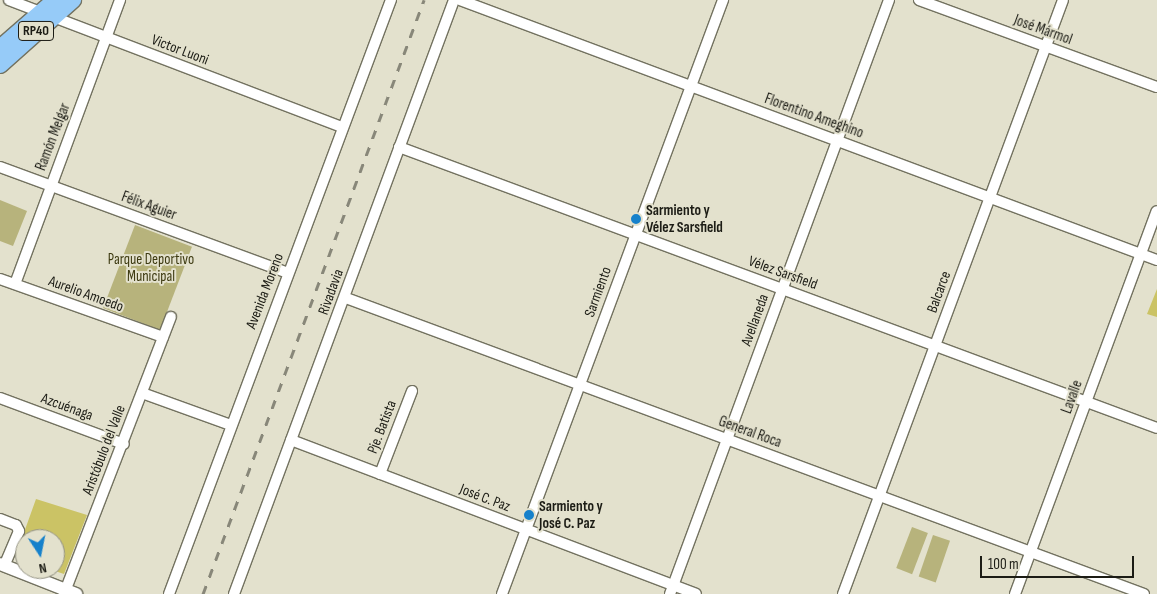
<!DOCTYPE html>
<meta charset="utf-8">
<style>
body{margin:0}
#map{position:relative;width:1157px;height:594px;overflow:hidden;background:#e3e1cd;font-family:"Sofia Sans Condensed",sans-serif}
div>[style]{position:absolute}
.green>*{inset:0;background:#b7b37c;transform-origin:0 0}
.building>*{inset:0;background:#cbc365}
.roads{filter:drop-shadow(1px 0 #737260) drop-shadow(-1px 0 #737260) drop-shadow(0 1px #737260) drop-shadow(0 -1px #737260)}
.minor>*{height:10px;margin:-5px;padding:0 5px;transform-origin:5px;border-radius:5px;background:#fff}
.tertiary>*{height:12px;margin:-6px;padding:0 6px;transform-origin:6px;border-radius:6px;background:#fff}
.primary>*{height:16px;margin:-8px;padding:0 8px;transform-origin:8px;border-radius:8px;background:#96cbf8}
.rail>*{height:3px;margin-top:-1.5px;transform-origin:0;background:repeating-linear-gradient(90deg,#888779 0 9px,transparent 0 18px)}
.dots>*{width:14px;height:14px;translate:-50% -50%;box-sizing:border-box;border:2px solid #e3e1cd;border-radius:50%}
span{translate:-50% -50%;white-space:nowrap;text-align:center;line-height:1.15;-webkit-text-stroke:4px #e3e1cd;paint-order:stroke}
.shield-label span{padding:1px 4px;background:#e3e1cd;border:1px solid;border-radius:4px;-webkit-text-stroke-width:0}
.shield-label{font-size:14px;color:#1c1c15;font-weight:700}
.street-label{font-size:15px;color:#1c1c15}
.poi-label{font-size:15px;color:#1c1c15;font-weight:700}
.left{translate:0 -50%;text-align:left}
.park-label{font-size:15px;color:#3d3a11}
.north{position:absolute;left:15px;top:529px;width:50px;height:50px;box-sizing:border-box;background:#e3e1cd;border:1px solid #939283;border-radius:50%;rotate:169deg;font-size:14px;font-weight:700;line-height:20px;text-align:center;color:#1c1c15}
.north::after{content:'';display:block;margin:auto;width:18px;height:22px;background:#1681cb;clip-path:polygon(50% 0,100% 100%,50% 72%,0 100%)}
.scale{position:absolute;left:980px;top:556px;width:154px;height:22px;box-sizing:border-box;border:2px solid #1c1c15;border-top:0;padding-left:6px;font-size:15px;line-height:18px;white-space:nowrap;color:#1c1c15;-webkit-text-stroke:4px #e3e1cd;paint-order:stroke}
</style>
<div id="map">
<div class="green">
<i style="clip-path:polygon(0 200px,27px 211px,13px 246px,0 241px)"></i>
<i style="left:135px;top:225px;width:61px;height:89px;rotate:21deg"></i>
<i style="left:912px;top:527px;width:17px;height:44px;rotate:21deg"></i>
<i style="left:933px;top:535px;width:18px;height:44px;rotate:19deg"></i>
</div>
<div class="building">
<i style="clip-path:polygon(1157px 289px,1157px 317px,1147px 314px)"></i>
<i style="clip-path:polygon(36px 499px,87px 515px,64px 574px,55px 571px,55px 539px,25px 539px,25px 565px,20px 563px,17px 552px)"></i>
</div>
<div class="roads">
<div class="minor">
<i style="left:9px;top:0;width:355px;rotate:20.9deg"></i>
<i style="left:460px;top:0;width:744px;rotate:20.46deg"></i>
<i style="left:919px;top:0;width:253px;rotate:20.1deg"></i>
<i style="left:399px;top:147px;width:808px;rotate:20.34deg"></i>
<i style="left:0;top:167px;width:307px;rotate:20.2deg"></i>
<i style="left:0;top:279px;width:173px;rotate:19.6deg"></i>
<i style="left:15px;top:284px;width:303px;rotate:-69.7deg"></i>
<i style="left:346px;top:298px;width:851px;rotate:20.35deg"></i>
<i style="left:142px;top:393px;width:95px;rotate:19.8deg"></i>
<i style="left:0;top:398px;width:132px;rotate:20.4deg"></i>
<i style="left:291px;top:440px;width:433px;rotate:20.8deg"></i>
<i style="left:380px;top:474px;width:89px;rotate:-68.9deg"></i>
<i style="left:0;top:519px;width:17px;rotate:21deg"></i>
<i style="left:16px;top:525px;width:7px;rotate:63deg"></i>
<i style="left:19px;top:531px;width:38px;rotate:113deg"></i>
<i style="left:64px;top:594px;width:297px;rotate:-68.9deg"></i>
<i style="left:169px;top:594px;width:634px;rotate:-69.51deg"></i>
<i style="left:234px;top:594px;width:633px;rotate:-69.68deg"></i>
<i style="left:502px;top:594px;width:634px;rotate:-69.59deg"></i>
<i style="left:670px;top:594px;width:633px;rotate:-69.76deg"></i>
<i style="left:843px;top:594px;width:633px;rotate:-69.68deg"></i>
<i style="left:1015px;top:594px;width:408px;rotate:-69.7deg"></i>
</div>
<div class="tertiary">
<i style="left:0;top:564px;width:82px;rotate:21.5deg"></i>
</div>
<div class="primary">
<i style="left:0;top:48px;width:73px;rotate:-41.1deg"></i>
<i style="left:0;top:65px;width:98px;rotate:-41.7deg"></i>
</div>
</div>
<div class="rail">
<i style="left:203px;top:594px;width:634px;rotate:-69.59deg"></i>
</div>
<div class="dots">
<i style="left:636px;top:219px;background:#1681cb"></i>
<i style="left:529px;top:515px;background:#1681cb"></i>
</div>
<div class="shield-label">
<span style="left:36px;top:31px">RP40</span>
</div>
<div class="street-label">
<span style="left:1043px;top:30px;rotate:20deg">José Mármol</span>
<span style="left:180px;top:50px;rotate:21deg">Victor Luoni</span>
<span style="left:814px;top:116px;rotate:20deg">Florentino Ameghino</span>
<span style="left:53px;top:137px;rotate:-69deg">Ramón Melgar</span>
<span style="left:149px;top:206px;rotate:20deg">Félix Aguier</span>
<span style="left:783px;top:273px;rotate:20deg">Vélez Sarsfield</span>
<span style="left:265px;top:291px;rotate:-69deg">Avenida Moreno</span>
<span style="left:331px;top:292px;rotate:-70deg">Rivadavia</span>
<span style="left:598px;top:292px;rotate:-70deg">Sarmiento</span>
<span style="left:939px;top:292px;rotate:-70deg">Balcarce</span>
<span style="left:86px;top:294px;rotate:20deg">Aurelio Amoedo</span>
<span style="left:755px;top:320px;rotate:-70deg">Avellaneda</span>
<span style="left:1072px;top:397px;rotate:-70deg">Lavalle</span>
<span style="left:67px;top:407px;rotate:20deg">Azcuénaga</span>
<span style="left:382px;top:427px;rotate:-69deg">Pje. Batista</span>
<span style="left:750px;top:432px;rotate:20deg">General Roca</span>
<span style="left:104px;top:450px;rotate:-69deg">Aristóbulo del Valle</span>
<span style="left:485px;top:498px;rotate:21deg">José C. Paz</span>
</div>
<div class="poi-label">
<span class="left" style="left:646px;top:219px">Sarmiento y<br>Vélez Sarsfield</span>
<span class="left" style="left:539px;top:515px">Sarmiento y<br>José C. Paz</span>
</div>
<div class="park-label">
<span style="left:151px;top:268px">Parque Deportivo<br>Municipal</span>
</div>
<div class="north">N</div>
<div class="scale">100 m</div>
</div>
